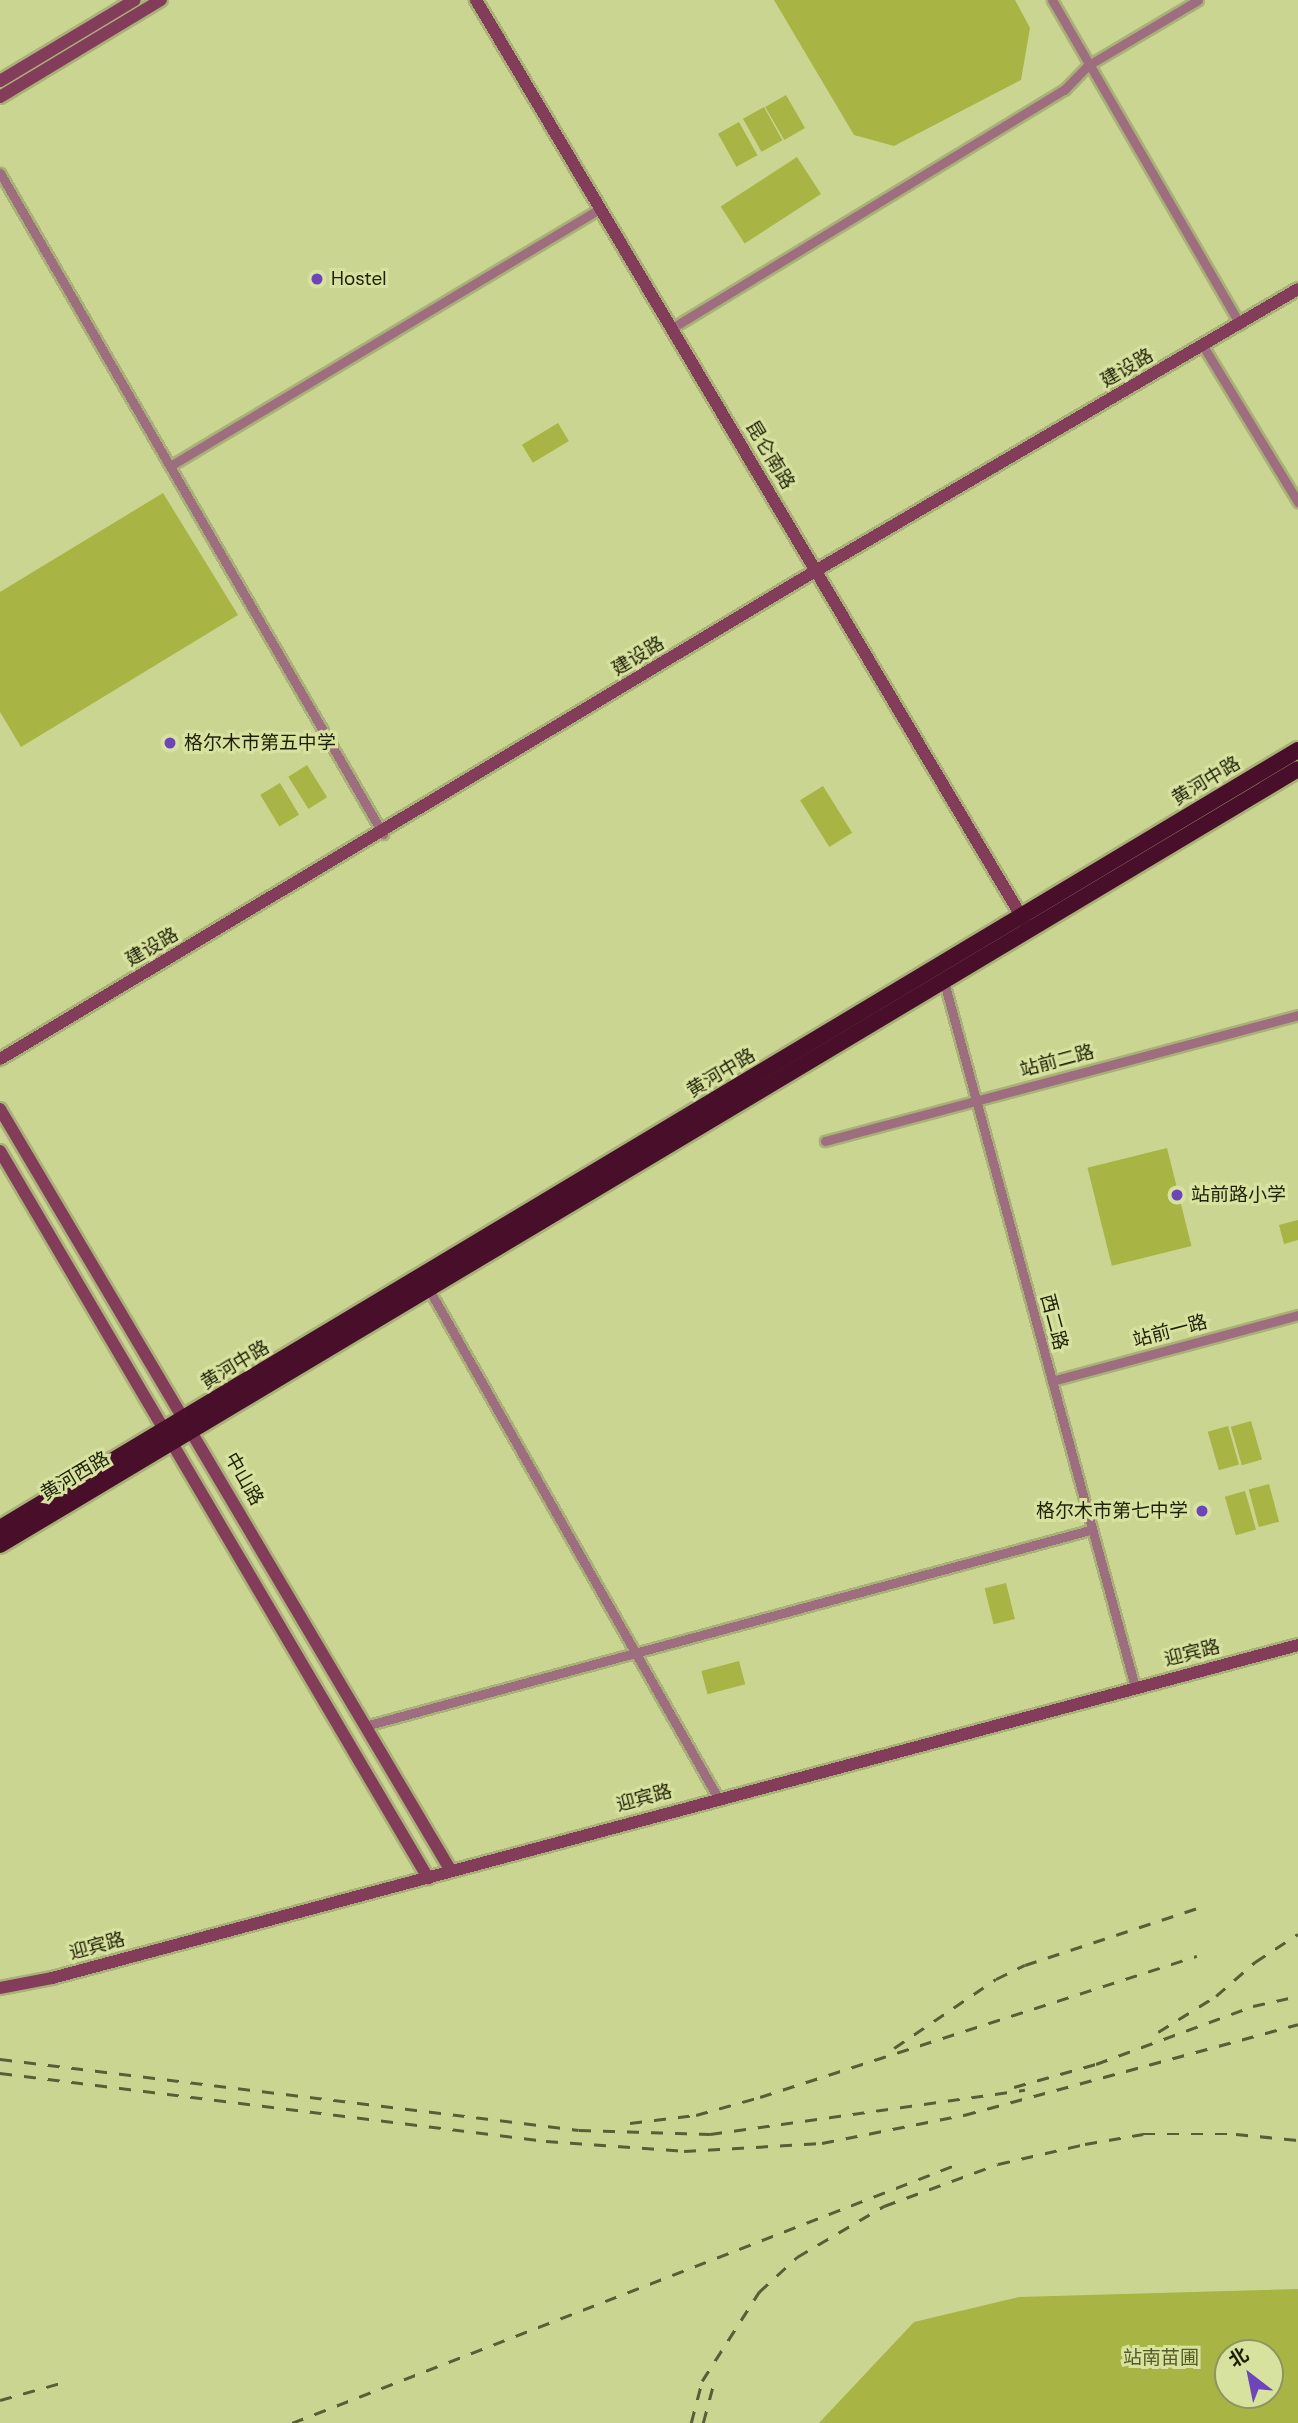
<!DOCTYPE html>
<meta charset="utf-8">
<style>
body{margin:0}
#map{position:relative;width:1298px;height:2423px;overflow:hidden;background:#cbd592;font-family:"DM Sans","Noto Sans SC",sans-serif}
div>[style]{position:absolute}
.green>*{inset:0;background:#a8b443;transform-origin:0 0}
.roads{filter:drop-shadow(2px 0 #a8b176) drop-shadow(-2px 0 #a8b176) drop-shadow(0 2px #a8b176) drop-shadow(0 -2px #a8b176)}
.street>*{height:9px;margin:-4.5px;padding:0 4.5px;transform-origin:4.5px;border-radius:4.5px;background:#9f6d80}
.secondary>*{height:12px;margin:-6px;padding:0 6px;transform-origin:6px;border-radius:6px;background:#843c5b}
.highway>*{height:16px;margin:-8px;padding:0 8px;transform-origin:8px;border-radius:8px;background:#480e2a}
.rail>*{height:2.5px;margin-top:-1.25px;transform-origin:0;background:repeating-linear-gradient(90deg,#585e35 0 12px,transparent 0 24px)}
.dots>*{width:19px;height:19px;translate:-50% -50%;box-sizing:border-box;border:4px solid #d8e29f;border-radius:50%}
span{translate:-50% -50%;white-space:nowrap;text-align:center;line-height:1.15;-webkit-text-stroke:6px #d8e29f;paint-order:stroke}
.poi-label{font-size:19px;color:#1e2106}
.left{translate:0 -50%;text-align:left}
.right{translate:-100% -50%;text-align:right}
.street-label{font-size:19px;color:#1e2106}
.park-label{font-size:19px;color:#555b28}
.north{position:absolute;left:1214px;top:2339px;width:70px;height:70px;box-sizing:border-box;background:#d8e29f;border:2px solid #8e9562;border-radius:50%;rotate:328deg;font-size:19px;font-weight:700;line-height:28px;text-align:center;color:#1e2106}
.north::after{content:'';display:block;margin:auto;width:24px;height:32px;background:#6d44bc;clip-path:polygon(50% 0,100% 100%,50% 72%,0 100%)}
</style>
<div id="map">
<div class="green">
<i style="clip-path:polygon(774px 0,1015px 0,1030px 28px,1021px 80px,894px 146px,854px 135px)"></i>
<i style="left:786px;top:95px;width:38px;height:24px;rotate:60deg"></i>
<i style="left:764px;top:107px;width:38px;height:24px;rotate:61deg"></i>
<i style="left:739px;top:122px;width:38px;height:24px;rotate:61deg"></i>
<i style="left:797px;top:157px;width:44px;height:91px;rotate:57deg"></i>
<i style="left:558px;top:423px;width:21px;height:42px;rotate:59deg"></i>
<i style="clip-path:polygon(163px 493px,238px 615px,21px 747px,0 712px,0 592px)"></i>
<i style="left:307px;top:765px;width:38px;height:22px;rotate:58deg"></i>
<i style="left:280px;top:783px;width:37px;height:23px;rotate:59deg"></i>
<i style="left:823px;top:786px;width:55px;height:27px;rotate:58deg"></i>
<i style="left:1167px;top:1148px;width:101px;height:82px;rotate:76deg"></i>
<i style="clip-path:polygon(1298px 1220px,1298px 1240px,1284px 1244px,1279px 1225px)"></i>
<i style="left:1251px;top:1421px;width:40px;height:21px;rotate:74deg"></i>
<i style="left:1228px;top:1426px;width:40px;height:21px;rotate:74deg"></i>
<i style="left:1269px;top:1484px;width:39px;height:21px;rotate:75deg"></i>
<i style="left:1245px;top:1491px;width:40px;height:21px;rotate:74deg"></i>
<i style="left:1006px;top:1583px;width:37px;height:22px;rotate:76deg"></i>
<i style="left:739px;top:1661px;width:24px;height:39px;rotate:75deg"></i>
<i style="clip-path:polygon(evenodd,1298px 2289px,1298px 2423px,819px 2423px,914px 2322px,1019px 2297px,1298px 2289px,1270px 2353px,1270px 2395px,1228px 2395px,1228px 2353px,1270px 2353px)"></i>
</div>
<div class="roads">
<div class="street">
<i style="left:1052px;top:0;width:375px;rotate:59.9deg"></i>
<i style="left:0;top:173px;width:764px;rotate:59.91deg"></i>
<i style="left:672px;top:328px;width:459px;rotate:-31.3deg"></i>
<i style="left:1064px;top:90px;width:33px;rotate:-46deg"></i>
<i style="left:1087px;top:66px;width:129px;rotate:-30.7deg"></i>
<i style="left:1203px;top:346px;width:183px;rotate:58.7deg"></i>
<i style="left:170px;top:466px;width:502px;rotate:-30.91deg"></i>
<i style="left:943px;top:978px;width:735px;rotate:74.85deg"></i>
<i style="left:825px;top:1141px;width:489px;rotate:-14.9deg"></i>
<i style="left:427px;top:1286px;width:589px;rotate:60.39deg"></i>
<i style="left:1052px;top:1381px;width:255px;rotate:-15deg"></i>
<i style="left:365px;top:1726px;width:751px;rotate:-15.13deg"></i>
</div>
<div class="secondary">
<i style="left:476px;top:0;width:1075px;rotate:59.24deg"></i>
<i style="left:0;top:81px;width:157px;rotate:-31deg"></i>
<i style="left:0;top:97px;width:188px;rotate:-31.1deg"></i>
<i style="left:0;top:1059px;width:952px;rotate:-30.9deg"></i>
<i style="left:817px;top:570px;width:557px;rotate:-30.29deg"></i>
<i style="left:0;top:1109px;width:885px;rotate:59.38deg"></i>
<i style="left:0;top:1151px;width:844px;rotate:59.51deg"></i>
<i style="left:0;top:1988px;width:53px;rotate:-10.9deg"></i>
<i style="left:52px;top:1978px;width:1290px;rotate:-14.96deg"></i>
</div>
<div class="highway">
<i style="left:0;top:1528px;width:1513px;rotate:-30.94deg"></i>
<i style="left:0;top:1545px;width:1512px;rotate:-30.87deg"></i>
</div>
</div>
<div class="rail">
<i style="left:1158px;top:2032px;width:68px;rotate:-31.8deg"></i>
<i style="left:1216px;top:1996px;width:52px;rotate:-41.1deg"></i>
<i style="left:1255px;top:1962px;width:51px;rotate:-33.1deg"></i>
<i style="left:894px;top:2048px;width:123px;rotate:-34.1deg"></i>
<i style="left:996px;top:1979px;width:32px;rotate:-26deg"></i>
<i style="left:1025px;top:1965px;width:188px;rotate:-18.3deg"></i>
<i style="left:0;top:2059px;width:583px;rotate:6.99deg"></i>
<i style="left:579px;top:2130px;width:131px;rotate:1.7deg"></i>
<i style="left:710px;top:2134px;width:318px;rotate:-8deg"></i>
<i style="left:0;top:2073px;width:550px;rotate:7.1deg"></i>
<i style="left:546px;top:2141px;width:138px;rotate:4.1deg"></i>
<i style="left:684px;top:2151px;width:138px;rotate:-3.3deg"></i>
<i style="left:822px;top:2143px;width:145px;rotate:-11.2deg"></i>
<i style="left:964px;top:2115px;width:346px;rotate:-15.2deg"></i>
<i style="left:1014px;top:2087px;width:85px;rotate:-15.7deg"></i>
<i style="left:1096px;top:2064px;width:167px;rotate:-20.3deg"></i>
<i style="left:1253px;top:2006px;width:46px;rotate:-12.5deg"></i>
<i style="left:630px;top:2123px;width:66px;rotate:-6.9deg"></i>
<i style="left:696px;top:2115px;width:66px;rotate:-15.7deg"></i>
<i style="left:760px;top:2097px;width:459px;rotate:-17.9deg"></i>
<i style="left:0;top:2400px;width:66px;rotate:-15.7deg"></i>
<i style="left:292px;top:2423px;width:711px;rotate:-21.26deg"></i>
<i style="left:691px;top:2423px;width:43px;rotate:-75.3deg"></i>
<i style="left:702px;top:2381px;width:106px;rotate:-57.4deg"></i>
<i style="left:759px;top:2292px;width:52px;rotate:-42.6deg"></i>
<i style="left:797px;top:2257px;width:101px;rotate:-30.4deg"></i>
<i style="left:884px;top:2206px;width:121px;rotate:-20.2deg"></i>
<i style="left:998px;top:2164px;width:89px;rotate:-12.9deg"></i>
<i style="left:1085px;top:2144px;width:59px;rotate:-9.8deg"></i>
<i style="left:1143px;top:2134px;width:93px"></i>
<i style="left:1236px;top:2134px;width:62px;rotate:5.5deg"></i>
<i style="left:703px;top:2423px;width:39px;rotate:-75deg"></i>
</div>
<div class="dots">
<i style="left:317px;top:279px;background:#6d44bc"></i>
<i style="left:170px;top:743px;background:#6d44bc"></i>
<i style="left:1177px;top:1195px;background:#6d44bc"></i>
<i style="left:1202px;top:1511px;background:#6d44bc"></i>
</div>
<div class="poi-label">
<span class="left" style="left:331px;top:279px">Hostel</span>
<span class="left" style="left:184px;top:743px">格尔木市第五中学</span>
<span class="left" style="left:1191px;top:1195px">站前路小学</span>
<span class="right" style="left:1188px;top:1511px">格尔木市第七中学</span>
</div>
<div class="street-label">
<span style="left:1127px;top:368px;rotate:-30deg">建设路</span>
<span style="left:770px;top:455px;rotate:59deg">昆仑南路</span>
<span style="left:638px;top:656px;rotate:-31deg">建设路</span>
<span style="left:1206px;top:781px;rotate:-31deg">黄河中路</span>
<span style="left:152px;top:947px;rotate:-30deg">建设路</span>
<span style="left:1057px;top:1061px;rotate:-15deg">站前二路</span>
<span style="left:721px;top:1073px;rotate:-31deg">黄河中路</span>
<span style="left:1054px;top:1322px;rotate:75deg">西二路</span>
<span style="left:1170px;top:1331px;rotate:-15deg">站前一路</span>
<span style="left:235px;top:1365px;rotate:-31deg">黄河中路</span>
<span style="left:75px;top:1476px;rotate:-31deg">黄河西路</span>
<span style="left:244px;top:1479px;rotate:60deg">中山路</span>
<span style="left:1192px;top:1653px;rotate:-14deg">迎宾路</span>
<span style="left:644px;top:1798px;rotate:-15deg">迎宾路</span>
<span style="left:97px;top:1946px;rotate:-15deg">迎宾路</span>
</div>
<div class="park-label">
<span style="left:1161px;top:2358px">站南苗圃</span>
</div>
<div class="north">北</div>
</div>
